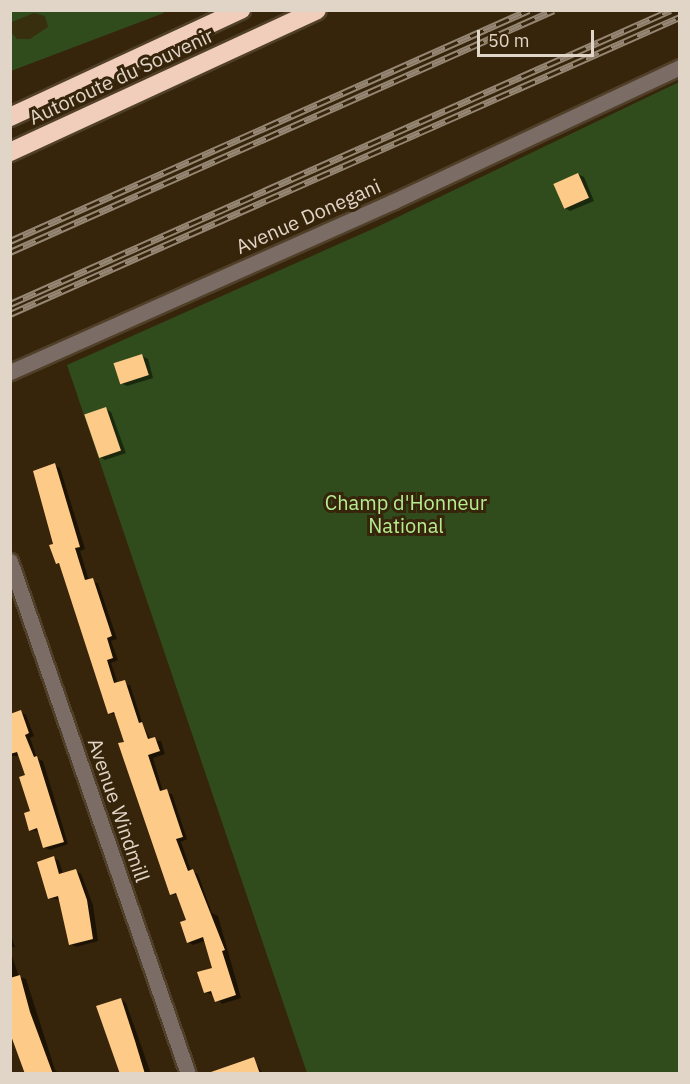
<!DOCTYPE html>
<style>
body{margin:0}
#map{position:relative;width:690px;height:1084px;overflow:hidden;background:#36240b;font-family:"IBM Plex Sans",sans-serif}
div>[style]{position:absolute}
.green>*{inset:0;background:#314c1c}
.sand>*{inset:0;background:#372f0e}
.shadow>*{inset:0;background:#0007}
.building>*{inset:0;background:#feca88;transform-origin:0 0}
.roads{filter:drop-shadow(2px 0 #514029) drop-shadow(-2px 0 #514029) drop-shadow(0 2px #514029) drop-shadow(0 -2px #514029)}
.minor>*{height:15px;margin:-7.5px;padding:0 7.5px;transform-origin:7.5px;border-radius:7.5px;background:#7b6d66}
.highway>*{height:18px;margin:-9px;padding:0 9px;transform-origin:9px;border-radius:9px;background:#f1cebc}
.rail>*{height:7px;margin-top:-3.5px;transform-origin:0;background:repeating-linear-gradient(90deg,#36240b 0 14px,#958774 0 28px);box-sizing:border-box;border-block:2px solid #958774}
span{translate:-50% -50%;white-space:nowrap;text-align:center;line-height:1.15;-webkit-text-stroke:6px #36240b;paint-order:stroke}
.street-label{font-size:20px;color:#e1d5c7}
.park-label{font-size:20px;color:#b6ec90}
.frame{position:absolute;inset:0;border:12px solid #e1d5c7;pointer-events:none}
.scale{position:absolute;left:477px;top:30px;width:117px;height:27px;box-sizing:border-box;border:3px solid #e1d5c7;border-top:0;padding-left:8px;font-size:18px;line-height:21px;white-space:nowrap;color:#e1d5c7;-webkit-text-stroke:4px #36240b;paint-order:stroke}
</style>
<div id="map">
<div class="green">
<i style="clip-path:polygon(11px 11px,163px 11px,164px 13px,11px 71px)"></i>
<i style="clip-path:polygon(679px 82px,679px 1073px,307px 1073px,67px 365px,377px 227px)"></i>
</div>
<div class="sand">
<i style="clip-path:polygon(34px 13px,45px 16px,48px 27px,30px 39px,17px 39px,11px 32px,12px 22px)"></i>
</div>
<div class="shadow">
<i style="clip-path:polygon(578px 174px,584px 177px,594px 201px,570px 211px,565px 208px)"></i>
<i style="clip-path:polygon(142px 356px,148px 359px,153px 378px,127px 386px,121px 383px)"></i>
<i style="clip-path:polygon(106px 409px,111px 412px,126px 453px,105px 460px,100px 457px)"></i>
<i style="clip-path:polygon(54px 465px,60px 468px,85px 549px,80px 551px,89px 581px,98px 583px,117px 639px,111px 641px,118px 660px,111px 663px,118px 684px,130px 685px,143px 725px,151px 740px,161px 741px,165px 754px,153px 758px,163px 792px,172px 794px,187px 839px,181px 842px,191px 871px,198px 874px,212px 913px,218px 916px,241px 998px,222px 1004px,214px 995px,205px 992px,214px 969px,205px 941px,193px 945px,188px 942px,188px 921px,179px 896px,172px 894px,117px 715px,109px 713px,61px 566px,57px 563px,35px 472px)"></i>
<i style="clip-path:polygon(21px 712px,26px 715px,34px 736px,30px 738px,37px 758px,43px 761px,68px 844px,50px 850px,44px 847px,40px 832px,31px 830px,32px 812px,27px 776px,20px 756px,10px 756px,10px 716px)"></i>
<i style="clip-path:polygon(54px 858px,59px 861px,63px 874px,76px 871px,81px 874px,93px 905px,98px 941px,76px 947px,71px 944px,60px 900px,49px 898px)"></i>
<i style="clip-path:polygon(10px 932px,15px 947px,10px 948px)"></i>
<i style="clip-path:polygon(10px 950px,19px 977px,26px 979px,55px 1070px,60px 1074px,27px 1074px,10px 1016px)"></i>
<i style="clip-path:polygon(121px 999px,126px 1003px,151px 1074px,121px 1074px)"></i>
<i style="clip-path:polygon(253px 1058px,263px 1074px,237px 1074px)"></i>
</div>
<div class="building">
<i style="left:578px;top:173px;width:27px;height:27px;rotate:66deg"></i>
<i style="left:142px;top:354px;width:22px;height:30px;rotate:72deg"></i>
<i style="left:106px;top:407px;width:46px;height:23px;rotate:71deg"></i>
<i style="clip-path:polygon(55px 463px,80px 547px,75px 548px,85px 580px,93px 578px,112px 636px,107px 638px,113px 658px,107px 660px,114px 683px,125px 680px,139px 723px,142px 722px,148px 739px,155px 737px,160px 751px,148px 755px,160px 791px,167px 789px,183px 837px,176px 839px,188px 871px,193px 869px,225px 950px,222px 951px,236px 995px,215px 1002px,211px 991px,204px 993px,197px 972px,212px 968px,203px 937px,187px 943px,180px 922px,186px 920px,176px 893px,170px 895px,118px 743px,124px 742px,114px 712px,108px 714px,59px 563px,56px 564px,49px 545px,53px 544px,33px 471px)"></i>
<i style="clip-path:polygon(21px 710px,29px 733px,25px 735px,34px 757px,37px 756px,64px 842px,43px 848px,37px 828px,29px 831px,24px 813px,30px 811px,19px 777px,25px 775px,17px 752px,10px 754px,10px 714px)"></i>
<i style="clip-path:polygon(54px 856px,59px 874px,76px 869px,87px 900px,93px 939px,69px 945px,58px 896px,48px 899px,37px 862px)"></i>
<i style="clip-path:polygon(20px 975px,30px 1012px,53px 1074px,25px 1074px,10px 1033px,10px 978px)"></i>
<i style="clip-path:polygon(121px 998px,135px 1041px,145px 1074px,120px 1074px,96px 1006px)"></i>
<i style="clip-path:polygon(254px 1057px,260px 1074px,212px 1074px,211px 1072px)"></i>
</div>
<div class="roads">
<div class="minor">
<i style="left:10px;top:372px;width:420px;rotate:-24deg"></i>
<i style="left:394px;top:201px;width:316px;rotate:-25.1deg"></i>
<i style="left:10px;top:561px;width:543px;rotate:70.86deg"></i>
</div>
<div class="highway">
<i style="left:10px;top:117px;width:255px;rotate:-24.9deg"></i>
<i style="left:10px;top:152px;width:338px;rotate:-24.8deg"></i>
</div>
</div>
<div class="rail">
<i style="left:10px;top:241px;width:568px;rotate:-23.99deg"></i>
<i style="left:10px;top:252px;width:595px;rotate:-23.98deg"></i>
<i style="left:10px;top:304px;width:723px;rotate:-23.98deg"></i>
<i style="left:10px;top:314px;width:733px;rotate:-23.91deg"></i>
</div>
<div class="street-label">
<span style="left:121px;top:76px;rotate:-25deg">Autoroute du Souvenir</span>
<span style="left:308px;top:216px;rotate:-24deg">Avenue Donegani</span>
<span style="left:119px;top:810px;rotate:71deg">Avenue Windmill</span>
</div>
<div class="park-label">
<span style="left:406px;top:514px">Champ d'Honneur<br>National</span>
</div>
<div class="frame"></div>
<div class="scale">50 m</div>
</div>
